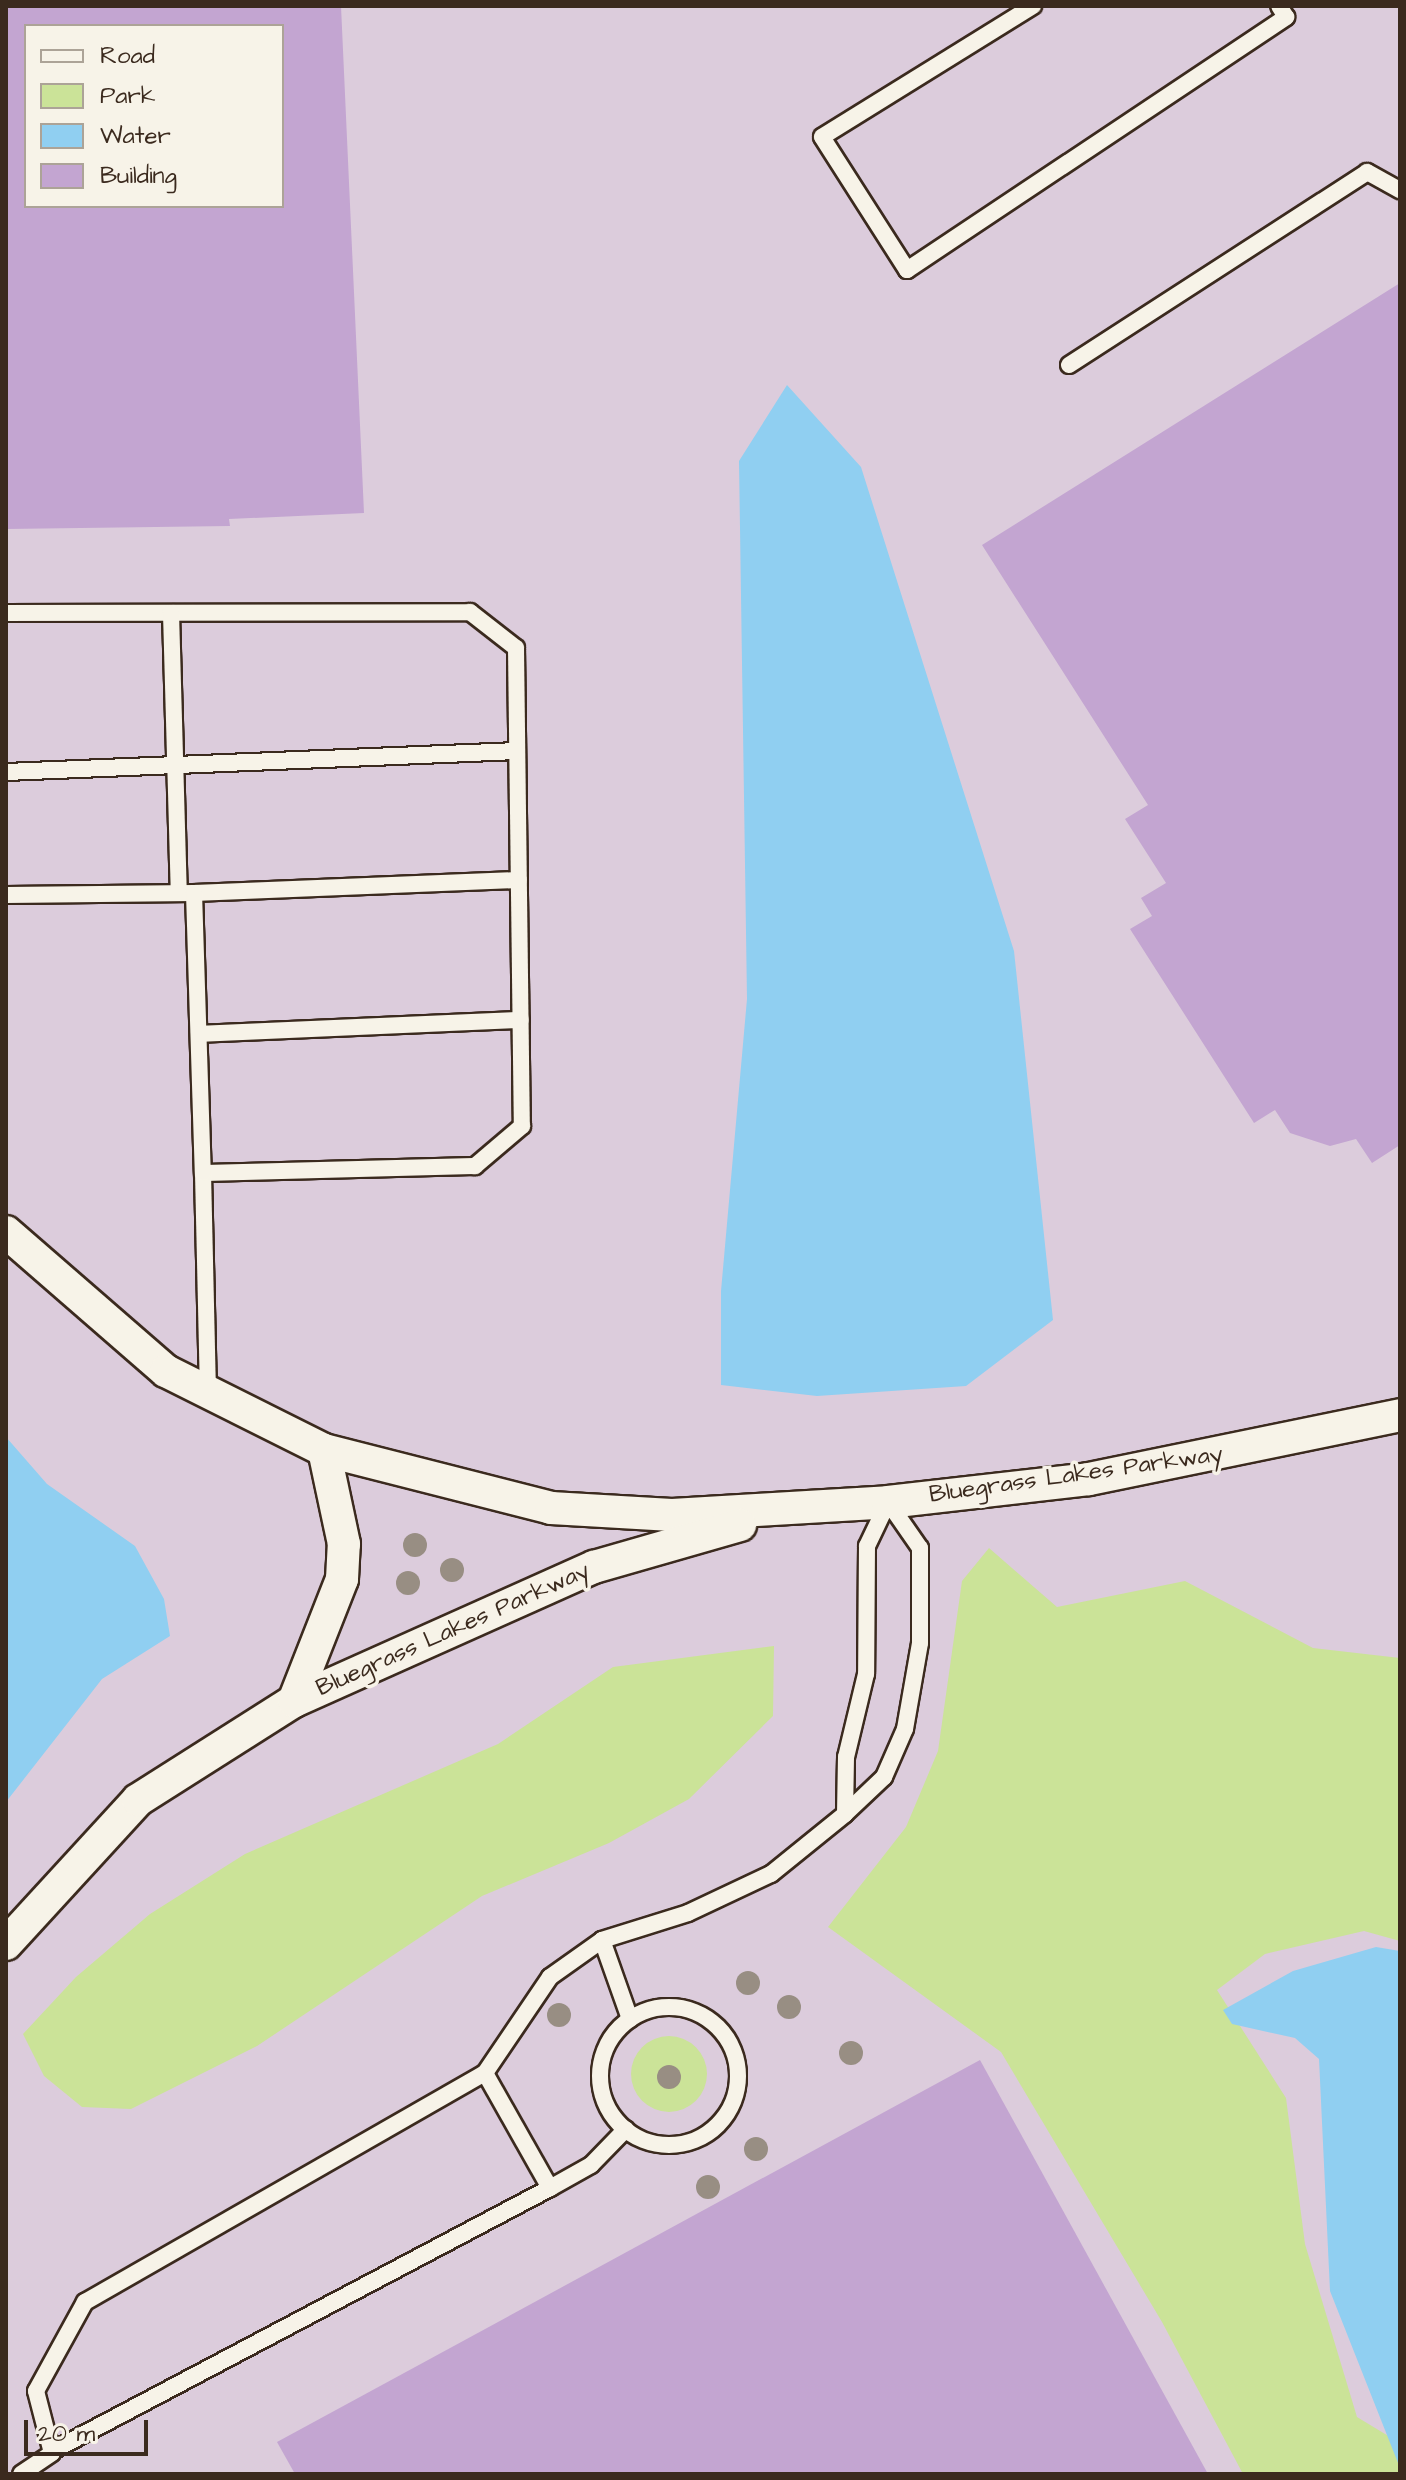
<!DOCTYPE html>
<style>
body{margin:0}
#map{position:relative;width:1406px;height:2480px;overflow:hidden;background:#e7dce1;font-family:"Architects Daughter",sans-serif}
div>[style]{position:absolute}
.built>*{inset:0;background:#dcccdc}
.green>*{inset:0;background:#cbe398}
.round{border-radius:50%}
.water>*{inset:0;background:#90cff1}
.building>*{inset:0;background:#c3a5d1}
.roads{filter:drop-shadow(2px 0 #3b2a1e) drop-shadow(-2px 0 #3b2a1e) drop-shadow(0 2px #3b2a1e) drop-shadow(0 -2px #3b2a1e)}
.lane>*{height:16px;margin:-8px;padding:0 8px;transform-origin:8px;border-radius:8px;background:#f7f3e8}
.lane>.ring{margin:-8px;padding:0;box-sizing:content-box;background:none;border:16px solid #f7f3e8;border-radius:50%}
.street>*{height:32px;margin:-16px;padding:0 16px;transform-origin:16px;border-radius:16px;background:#f7f3e8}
.trees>*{width:24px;height:24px;margin:-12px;border-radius:50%;background:#988e83}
span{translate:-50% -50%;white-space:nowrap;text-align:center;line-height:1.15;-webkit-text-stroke:7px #f7f3e8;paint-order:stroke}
.street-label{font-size:24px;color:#3b2a1e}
.frame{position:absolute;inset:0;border:8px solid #3b2a1e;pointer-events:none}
.legend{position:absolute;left:24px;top:24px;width:260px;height:184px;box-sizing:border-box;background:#f7f3e8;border:2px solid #aca397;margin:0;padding:10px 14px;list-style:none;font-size:24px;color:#3b2a1e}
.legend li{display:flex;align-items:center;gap:16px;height:40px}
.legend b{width:40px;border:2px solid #aca397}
.scale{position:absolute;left:24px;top:2420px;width:124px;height:36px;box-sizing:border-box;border:4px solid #3b2a1e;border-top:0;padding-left:10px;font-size:24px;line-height:28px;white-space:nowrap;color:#3b2a1e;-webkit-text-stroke:6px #f7f3e8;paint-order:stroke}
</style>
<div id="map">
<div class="built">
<i style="clip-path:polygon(evenodd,6px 6px,1400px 6px,1400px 2474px,6px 2474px,6px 6px,26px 26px,282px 26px,282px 206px,26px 206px,26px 26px)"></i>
</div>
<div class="green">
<i style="clip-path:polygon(989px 1548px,1057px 1607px,1185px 1581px,1313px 1648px,1400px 1658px,1400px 1941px,1364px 1931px,1265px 1954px,1217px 1990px,1286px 2098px,1305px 2244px,1357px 2417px,1400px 2443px,1400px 2474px,1243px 2474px,1162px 2322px,1001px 2052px,828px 1927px,906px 1827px,938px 1751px,962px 1581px)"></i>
<i style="clip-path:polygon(774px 1646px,773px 1716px,689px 1799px,609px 1843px,482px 1896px,257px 2046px,131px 2109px,82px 2107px,44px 2076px,23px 2034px,76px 1977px,150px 1914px,245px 1854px,498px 1744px,613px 1667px)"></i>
<i class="round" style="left:631px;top:2036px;width:76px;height:76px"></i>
</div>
<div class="water">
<i style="clip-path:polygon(787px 385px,861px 467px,1014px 951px,1053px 1320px,966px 1386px,817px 1396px,721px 1385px,721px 1291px,747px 999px,739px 461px)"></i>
<i style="clip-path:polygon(6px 1437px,47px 1484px,135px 1546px,164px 1599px,170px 1636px,102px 1679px,6px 1802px)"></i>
<i style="clip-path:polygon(1376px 1947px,1400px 1951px,1400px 2468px,1330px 2291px,1319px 2059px,1295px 2038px,1232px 2024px,1223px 2010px,1293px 1971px)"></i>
</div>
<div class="building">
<i style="clip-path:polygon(evenodd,6px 6px,341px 6px,364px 513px,229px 519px,230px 526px,6px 529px,6px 6px,26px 26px,282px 26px,282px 206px,26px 206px,26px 26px)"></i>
<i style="clip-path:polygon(1400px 283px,1400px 1145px,1372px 1163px,1356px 1139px,1330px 1146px,1290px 1133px,1275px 1110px,1254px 1123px,1130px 929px,1152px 916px,1141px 898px,1166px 883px,1125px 819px,1148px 805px,982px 545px)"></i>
<i style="clip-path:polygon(980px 2060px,1208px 2474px,295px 2474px,277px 2442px)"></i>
</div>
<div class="roads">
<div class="lane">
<i style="left:1033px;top:6px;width:248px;rotate:148.2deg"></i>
<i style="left:822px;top:137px;width:158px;rotate:57.4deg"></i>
<i style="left:907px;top:270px;width:456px;rotate:-33.7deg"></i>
<i style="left:1286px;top:17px;width:13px;rotate:-122deg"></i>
<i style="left:1069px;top:365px;width:355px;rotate:-32.9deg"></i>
<i style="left:1367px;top:172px;width:38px;rotate:29deg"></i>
<i style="left:6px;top:613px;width:464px;rotate:-0.1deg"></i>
<i style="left:470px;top:612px;width:58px;rotate:38deg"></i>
<i style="left:516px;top:648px;width:478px;rotate:89.3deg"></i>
<i style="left:522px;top:1126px;width:62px;rotate:139.6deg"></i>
<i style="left:475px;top:1166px;width:272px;rotate:178.5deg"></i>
<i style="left:203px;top:1173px;width:219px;rotate:88.7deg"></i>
<i style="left:171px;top:613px;width:280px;rotate:88.4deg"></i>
<i style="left:6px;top:772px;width:511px;rotate:-2.35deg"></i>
<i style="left:194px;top:893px;width:325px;rotate:-2.3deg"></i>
<i style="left:6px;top:895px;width:188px;rotate:-0.6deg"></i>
<i style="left:194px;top:893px;width:280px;rotate:88.2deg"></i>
<i style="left:199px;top:1034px;width:322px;rotate:-2.5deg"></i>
<i style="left:602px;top:1940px;width:84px;rotate:70.5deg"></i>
<i class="ring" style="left:600px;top:2007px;width:122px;height:122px"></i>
<i style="left:550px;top:2188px;width:47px;rotate:-29.3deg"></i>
<i style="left:591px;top:2165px;width:50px;rotate:-45.8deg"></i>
<i style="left:52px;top:2451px;width:563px;rotate:-27.84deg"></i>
<i style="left:550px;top:2188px;width:132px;rotate:-119.5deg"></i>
<i style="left:21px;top:2474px;width:37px;rotate:-34deg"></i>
<i style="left:52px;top:2453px;width:64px;rotate:-104.5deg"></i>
<i style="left:36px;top:2391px;width:102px;rotate:-61.2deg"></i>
<i style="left:85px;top:2302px;width:461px;rotate:-29.8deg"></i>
<i style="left:485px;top:2073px;width:116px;rotate:-55.9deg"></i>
<i style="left:550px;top:1977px;width:64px;rotate:-35.4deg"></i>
<i style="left:602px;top:1940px;width:90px;rotate:-17.4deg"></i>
<i style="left:688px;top:1913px;width:92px;rotate:-25.2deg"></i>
<i style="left:771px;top:1874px;width:95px;rotate:-39deg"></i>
<i style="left:845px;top:1814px;width:54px;rotate:-43.5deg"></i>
<i style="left:884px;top:1777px;width:52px;rotate:-66.4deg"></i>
<i style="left:905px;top:1729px;width:87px;rotate:-80.1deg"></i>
<i style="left:920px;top:1643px;width:95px;rotate:-90deg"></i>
<i style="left:920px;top:1548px;width:56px;rotate:-124.8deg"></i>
<i style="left:888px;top:1502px;width:49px;rotate:115.5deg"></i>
<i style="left:867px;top:1546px;width:128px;rotate:90.4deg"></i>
<i style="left:866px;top:1674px;width:85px;rotate:103.5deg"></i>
<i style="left:846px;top:1757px;width:57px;rotate:91deg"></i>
</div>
<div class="street">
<i style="left:6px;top:1232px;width:212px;rotate:41deg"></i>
<i style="left:166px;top:1371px;width:177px;rotate:26.6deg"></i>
<i style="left:324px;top:1450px;width:234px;rotate:14.3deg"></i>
<i style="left:551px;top:1508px;width:121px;rotate:3.3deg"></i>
<i style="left:672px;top:1515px;width:216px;rotate:-3.4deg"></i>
<i style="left:888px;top:1502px;width:202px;rotate:-6.5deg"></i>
<i style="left:1089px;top:1479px;width:318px;rotate:-11.6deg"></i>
<i style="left:294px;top:1701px;width:131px;rotate:-68.5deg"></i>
<i style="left:342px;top:1579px;width:35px;rotate:-87deg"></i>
<i style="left:344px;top:1544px;width:96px;rotate:-102deg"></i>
<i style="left:6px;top:1944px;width:195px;rotate:-47.5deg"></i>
<i style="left:138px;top:1800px;width:185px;rotate:-32.4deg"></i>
<i style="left:294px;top:1701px;width:329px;rotate:-24.1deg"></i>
<i style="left:594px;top:1567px;width:152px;rotate:-16deg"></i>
</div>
</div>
<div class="trees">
<i style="left:415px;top:1545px"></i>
<i style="left:452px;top:1570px"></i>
<i style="left:408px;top:1583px"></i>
<i style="left:748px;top:1983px"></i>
<i style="left:789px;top:2007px"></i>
<i style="left:559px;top:2015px"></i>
<i style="left:851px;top:2053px"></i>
<i style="left:669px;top:2077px"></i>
<i style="left:756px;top:2149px"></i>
<i style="left:708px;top:2187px"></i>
</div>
<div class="street-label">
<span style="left:1076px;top:1475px;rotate:-8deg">Bluegrass Lakes Parkway</span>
<span style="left:453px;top:1630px;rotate:-24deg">Bluegrass Lakes Parkway</span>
</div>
<div class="frame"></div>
<ul class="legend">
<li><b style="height:10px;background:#f7f3e8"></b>Road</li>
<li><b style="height:22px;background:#cbe398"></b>Park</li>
<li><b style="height:22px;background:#90cff1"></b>Water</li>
<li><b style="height:22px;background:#c3a5d1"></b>Building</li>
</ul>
<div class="scale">20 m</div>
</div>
